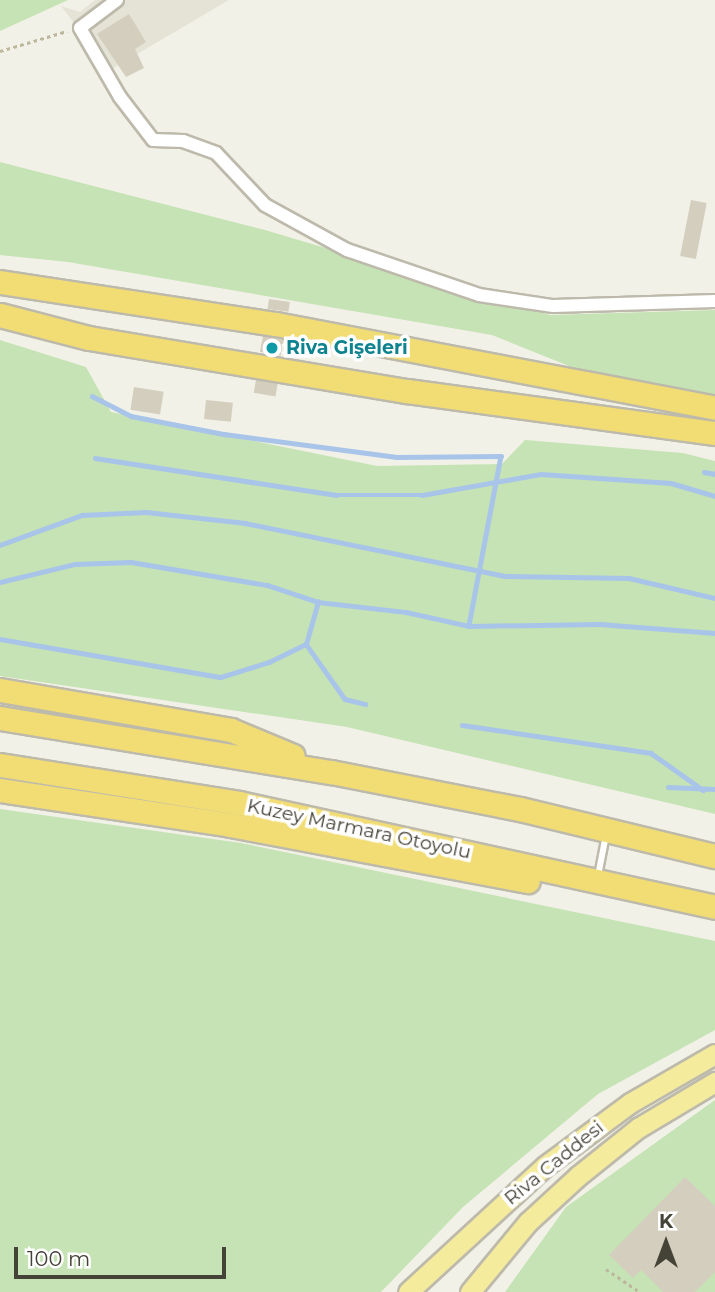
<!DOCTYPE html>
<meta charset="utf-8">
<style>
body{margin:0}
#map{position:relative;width:715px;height:1292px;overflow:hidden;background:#f2f1e7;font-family:Montserrat,sans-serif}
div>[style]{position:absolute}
.residential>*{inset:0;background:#e5e3d6}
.green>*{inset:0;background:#c5e3b4}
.stream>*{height:4.5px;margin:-2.25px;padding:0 2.25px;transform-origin:2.25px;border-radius:2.25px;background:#a9c4e9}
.building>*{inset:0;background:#d3cebe;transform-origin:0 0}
.path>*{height:2.5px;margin-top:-1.25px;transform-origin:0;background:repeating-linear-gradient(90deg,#bdb79d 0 3.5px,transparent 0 7px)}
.roads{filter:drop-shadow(2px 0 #bdbaab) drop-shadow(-2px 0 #bdbaab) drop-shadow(0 2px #bdbaab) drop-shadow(0 -2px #bdbaab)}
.lane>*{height:6px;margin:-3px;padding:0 3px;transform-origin:3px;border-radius:3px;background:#fff}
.street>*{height:12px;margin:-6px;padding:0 6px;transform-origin:6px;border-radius:6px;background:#fff}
.primary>*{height:19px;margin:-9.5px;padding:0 9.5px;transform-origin:9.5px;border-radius:9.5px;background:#f5eb9d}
.highway>*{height:23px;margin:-11.5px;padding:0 11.5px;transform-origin:11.5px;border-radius:11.5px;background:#f1dd74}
.dots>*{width:19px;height:19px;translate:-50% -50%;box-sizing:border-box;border:4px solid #fff;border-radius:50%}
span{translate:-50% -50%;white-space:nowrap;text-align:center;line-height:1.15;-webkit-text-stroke:7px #fff;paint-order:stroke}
.culture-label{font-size:19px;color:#0d838f;font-weight:700}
.left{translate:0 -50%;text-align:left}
.street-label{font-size:19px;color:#454237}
.north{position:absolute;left:631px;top:1208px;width:70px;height:70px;-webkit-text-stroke:5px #fff;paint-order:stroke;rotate:0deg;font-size:19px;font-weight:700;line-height:28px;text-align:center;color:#454237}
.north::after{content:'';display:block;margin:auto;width:24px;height:32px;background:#454237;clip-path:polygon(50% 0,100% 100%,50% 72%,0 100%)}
.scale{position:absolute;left:14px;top:1247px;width:212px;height:32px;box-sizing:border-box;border:4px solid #454237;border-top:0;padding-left:9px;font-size:21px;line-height:24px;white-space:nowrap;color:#454237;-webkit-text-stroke:5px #fff;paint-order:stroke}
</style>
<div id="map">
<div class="residential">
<i style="clip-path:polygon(95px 0,229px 0,110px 70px,61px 6px,80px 12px)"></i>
</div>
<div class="green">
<i style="clip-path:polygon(0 0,68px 0,0 31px)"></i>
<i style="clip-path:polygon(0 162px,265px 230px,550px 315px,715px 310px,715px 398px,611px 383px,492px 335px,68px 262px,0 255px)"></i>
<i style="clip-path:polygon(0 340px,86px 367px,111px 412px,377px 466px,502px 464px,525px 440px,683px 453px,715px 461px,715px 814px,347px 727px,0 676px)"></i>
<i style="clip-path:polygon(0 809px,241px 843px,715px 941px,715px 1030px,598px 1094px,463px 1207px,381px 1292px,0 1292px)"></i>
<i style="clip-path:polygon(715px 1100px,715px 1292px,505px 1292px,566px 1207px)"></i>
</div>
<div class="stream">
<i style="left:92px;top:396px;width:44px;rotate:27.1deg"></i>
<i style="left:131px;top:416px;width:95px;rotate:11deg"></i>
<i style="left:224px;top:434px;width:174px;rotate:7.6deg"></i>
<i style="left:396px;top:457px;width:105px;rotate:-0.5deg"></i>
<i style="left:501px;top:456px;width:173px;rotate:100.7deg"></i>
<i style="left:95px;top:458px;width:244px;rotate:8.7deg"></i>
<i style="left:336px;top:495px;width:86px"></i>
<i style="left:422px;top:495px;width:121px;rotate:-10deg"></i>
<i style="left:541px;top:474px;width:130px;rotate:4deg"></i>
<i style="left:671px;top:483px;width:46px;rotate:16.5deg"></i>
<i style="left:704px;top:472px;width:11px;rotate:10deg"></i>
<i style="left:0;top:545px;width:87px;rotate:-20.1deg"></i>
<i style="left:82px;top:515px;width:64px;rotate:-2.7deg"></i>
<i style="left:146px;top:512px;width:100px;rotate:6.3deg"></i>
<i style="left:245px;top:523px;width:265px;rotate:11.5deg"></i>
<i style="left:505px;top:576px;width:124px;rotate:0.9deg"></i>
<i style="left:629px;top:578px;width:88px;rotate:13.1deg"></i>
<i style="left:0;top:582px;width:77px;rotate:-13.5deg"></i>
<i style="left:75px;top:564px;width:56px;rotate:-2deg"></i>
<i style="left:131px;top:562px;width:138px;rotate:9.6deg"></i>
<i style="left:267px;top:585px;width:54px;rotate:18.4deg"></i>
<i style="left:318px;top:602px;width:89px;rotate:6.5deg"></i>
<i style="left:406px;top:612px;width:65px;rotate:12.5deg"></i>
<i style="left:469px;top:626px;width:131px;rotate:-0.9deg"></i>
<i style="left:600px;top:624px;width:115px;rotate:4.5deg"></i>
<i style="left:0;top:639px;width:224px;rotate:9.8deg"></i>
<i style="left:221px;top:677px;width:50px;rotate:-17.4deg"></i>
<i style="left:269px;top:662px;width:41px;rotate:-25.9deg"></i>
<i style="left:306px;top:644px;width:44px;rotate:-74.1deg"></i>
<i style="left:306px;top:644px;width:67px;rotate:54.7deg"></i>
<i style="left:345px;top:699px;width:21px;rotate:14deg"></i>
<i style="left:462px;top:725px;width:191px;rotate:8.4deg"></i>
<i style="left:651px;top:753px;width:64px;rotate:35.4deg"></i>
<i style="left:668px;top:787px;width:47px;rotate:2.4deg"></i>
</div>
<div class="building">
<i style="clip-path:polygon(129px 14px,146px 42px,135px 49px,144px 68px,126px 77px,97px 34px)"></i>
<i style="left:691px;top:200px;width:16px;height:57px;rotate:11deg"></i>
<i style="left:269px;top:299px;width:21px;height:10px;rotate:8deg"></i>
<i style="left:263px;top:336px;width:21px;height:16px;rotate:11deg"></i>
<i style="left:256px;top:380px;width:22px;height:13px;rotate:10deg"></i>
<i style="left:134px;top:387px;width:30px;height:23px;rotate:9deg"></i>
<i style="left:206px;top:400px;width:27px;height:19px;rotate:6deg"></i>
<i style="clip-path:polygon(685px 1177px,715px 1206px,715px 1272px,695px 1292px,663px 1292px,641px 1270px,633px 1278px,609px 1255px)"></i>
</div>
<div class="path">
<i style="left:0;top:51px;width:70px;rotate:-16.6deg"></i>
<i style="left:606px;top:1269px;width:41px;rotate:34.1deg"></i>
</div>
<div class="roads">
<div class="lane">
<i style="left:598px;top:876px;width:42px;rotate:-79deg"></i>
</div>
<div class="street">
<i style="left:117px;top:0;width:46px;rotate:142.9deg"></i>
<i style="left:80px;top:28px;width:80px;rotate:59.9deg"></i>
<i style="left:120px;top:97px;width:54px;rotate:52.5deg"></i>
<i style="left:153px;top:140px;width:30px;rotate:2deg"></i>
<i style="left:183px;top:141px;width:35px;rotate:20deg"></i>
<i style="left:216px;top:153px;width:71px;rotate:46.7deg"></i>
<i style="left:265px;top:205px;width:94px;rotate:28.8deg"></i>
<i style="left:347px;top:250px;width:139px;rotate:18.8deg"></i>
<i style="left:479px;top:295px;width:75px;rotate:8.5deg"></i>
<i style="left:553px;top:306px;width:162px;rotate:-1.8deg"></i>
</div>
<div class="primary">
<i style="left:408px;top:1292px;width:186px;rotate:-42.6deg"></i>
<i style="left:545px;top:1166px;width:106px;rotate:-36.5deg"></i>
<i style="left:630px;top:1103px;width:98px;rotate:-30deg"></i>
<i style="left:470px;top:1292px;width:91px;rotate:-50.4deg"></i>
<i style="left:528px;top:1222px;width:68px;rotate:-42.6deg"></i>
<i style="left:578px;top:1176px;width:77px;rotate:-38.7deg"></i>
<i style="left:638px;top:1128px;width:90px;rotate:-30.9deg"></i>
</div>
<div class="highway">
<i style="left:0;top:282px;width:279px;rotate:8.7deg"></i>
<i style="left:276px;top:324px;width:447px;rotate:10.8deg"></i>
<i style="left:0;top:315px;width:92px;rotate:14.5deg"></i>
<i style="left:89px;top:338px;width:322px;rotate:9.5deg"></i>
<i style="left:407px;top:391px;width:311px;rotate:7.8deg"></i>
<i style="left:0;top:690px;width:234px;rotate:9.8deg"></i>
<i style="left:231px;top:730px;width:67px;rotate:22.8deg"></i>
<i style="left:0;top:718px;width:335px;rotate:9.3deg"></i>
<i style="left:331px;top:772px;width:193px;rotate:11.1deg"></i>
<i style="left:520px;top:809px;width:201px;rotate:13.6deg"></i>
<i style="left:0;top:765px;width:242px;rotate:9deg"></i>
<i style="left:239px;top:803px;width:487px;rotate:12.3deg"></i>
<i style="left:0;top:790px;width:234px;rotate:8.6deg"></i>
<i style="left:231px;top:825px;width:302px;rotate:10.7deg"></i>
</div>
</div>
<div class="dots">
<i style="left:272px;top:348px;background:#0f9aa8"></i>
</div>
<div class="culture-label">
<span class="left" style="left:286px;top:348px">Riva Gişeleri</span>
</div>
<div class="street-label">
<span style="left:359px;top:829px;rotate:12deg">Kuzey Marmara Otoyolu</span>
<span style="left:554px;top:1163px;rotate:-39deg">Riva Caddesi</span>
</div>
<div class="north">K</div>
<div class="scale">100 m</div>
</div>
